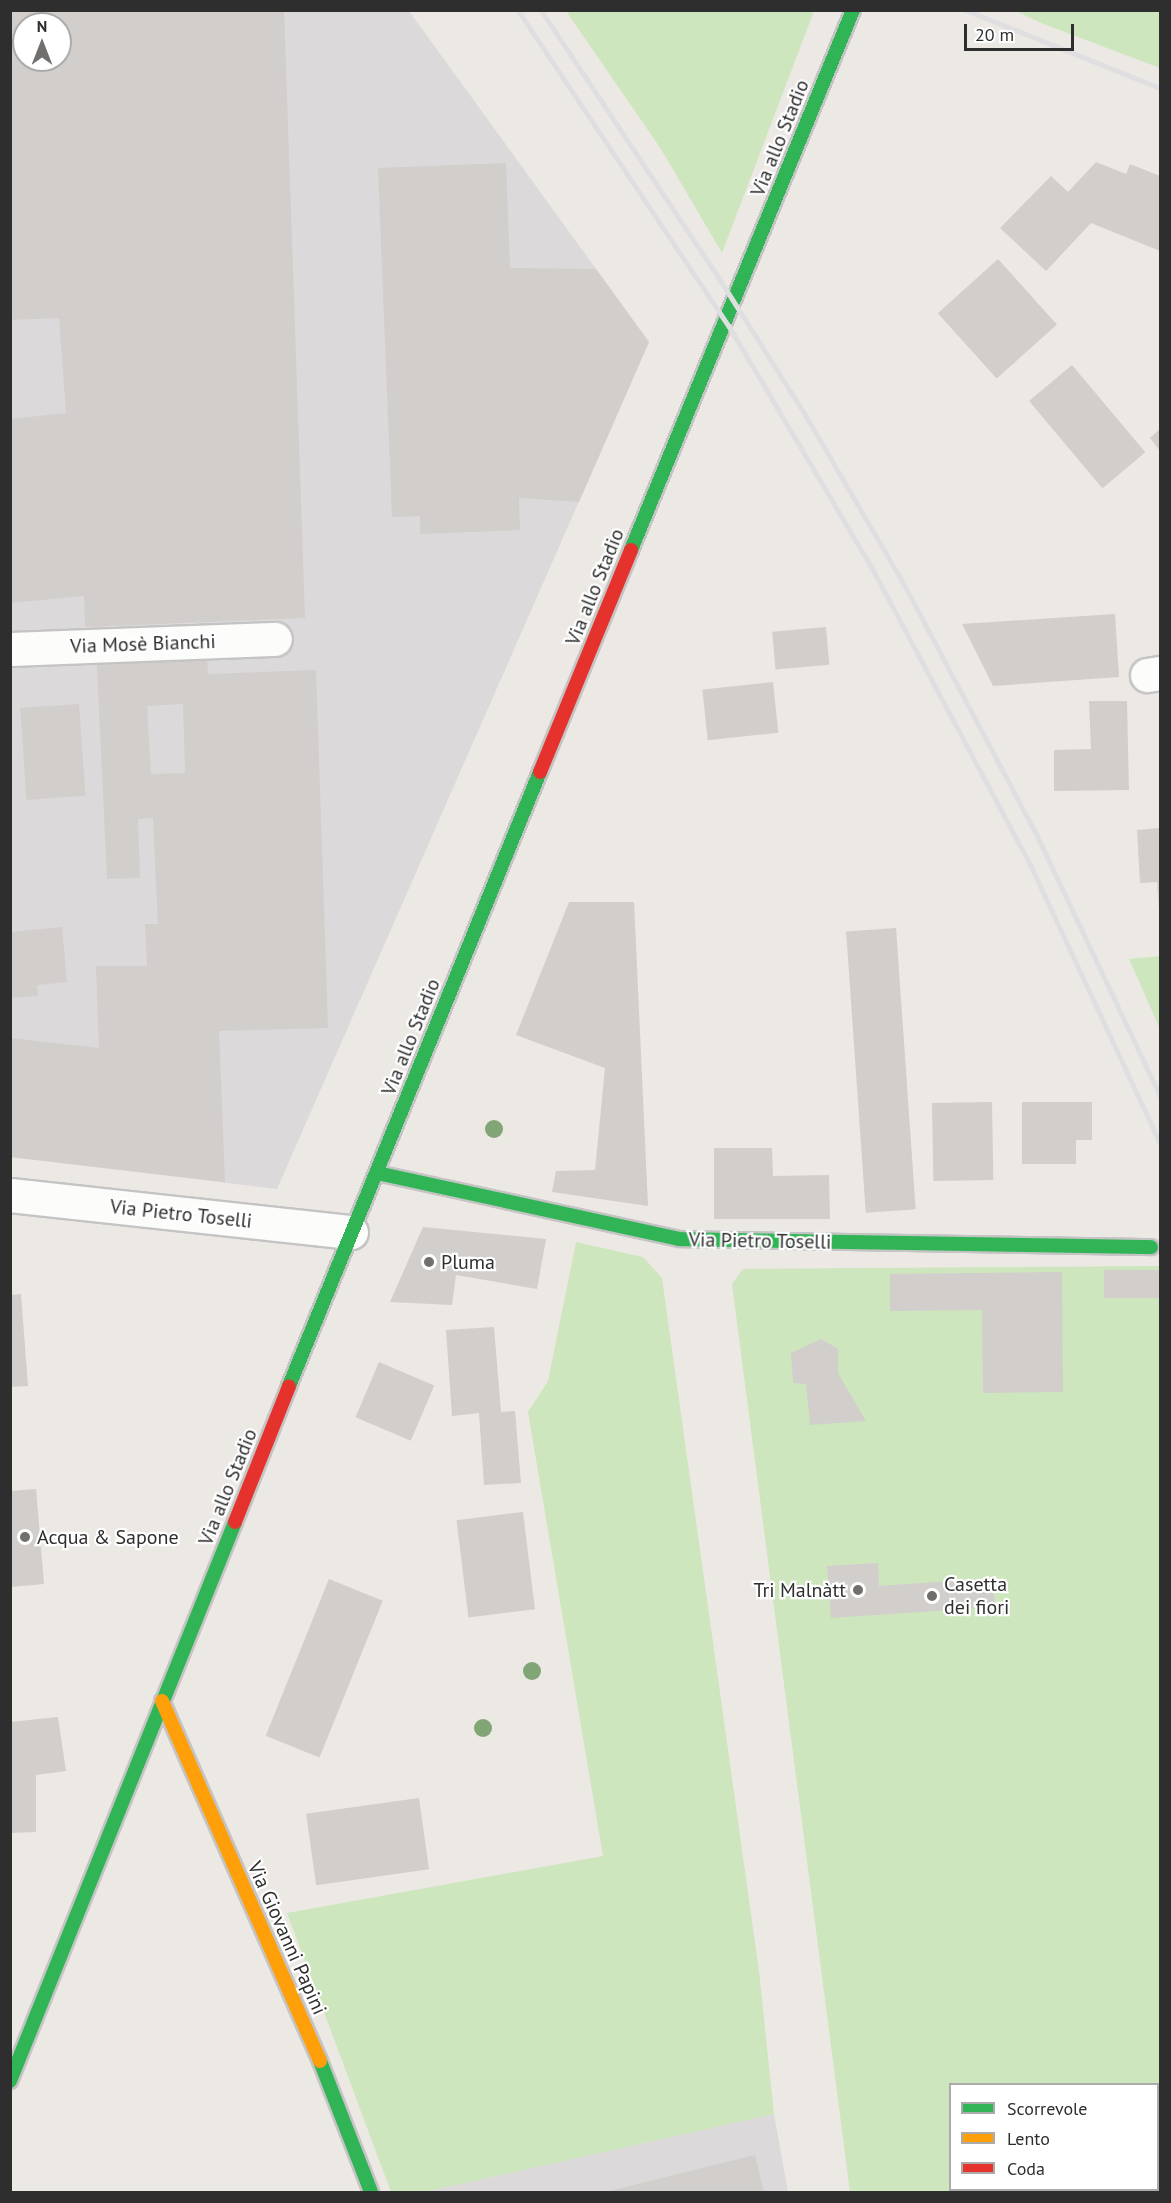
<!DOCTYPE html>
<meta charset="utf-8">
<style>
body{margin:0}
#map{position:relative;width:1171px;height:2203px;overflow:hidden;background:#ece8e4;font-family:"PT Sans",sans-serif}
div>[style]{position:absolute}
.industrial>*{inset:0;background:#dcd9db}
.green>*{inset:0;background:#cee6be}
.building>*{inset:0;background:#d1cecb;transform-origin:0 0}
.roads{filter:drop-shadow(2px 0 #c5c4c5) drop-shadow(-2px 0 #c5c4c5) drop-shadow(0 2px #c5c4c5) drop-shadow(0 -2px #c5c4c5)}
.street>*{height:33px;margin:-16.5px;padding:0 16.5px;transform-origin:16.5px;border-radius:16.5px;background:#fcfcfb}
.fast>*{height:14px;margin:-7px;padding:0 7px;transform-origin:7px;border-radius:7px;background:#30b455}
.slow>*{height:14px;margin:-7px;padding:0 7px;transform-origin:7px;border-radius:7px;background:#ff9f0a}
.jam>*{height:14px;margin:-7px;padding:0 7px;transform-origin:7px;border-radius:7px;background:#e5322d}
.rail>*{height:4.5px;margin:-2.25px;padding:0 2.25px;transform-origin:2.25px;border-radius:2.25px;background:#dfdfe1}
.trees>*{width:18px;height:18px;margin:-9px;border-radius:50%;background:#82a575}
.dots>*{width:16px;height:16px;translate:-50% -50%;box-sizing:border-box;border:3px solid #fff;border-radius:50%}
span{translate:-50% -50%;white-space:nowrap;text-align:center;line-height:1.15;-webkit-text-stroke:4.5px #fff;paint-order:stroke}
.street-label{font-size:20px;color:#2e2e2e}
.poi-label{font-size:20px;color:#2e2e2e}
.left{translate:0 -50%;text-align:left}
.right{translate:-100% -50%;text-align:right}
.frame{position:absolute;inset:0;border:12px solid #2e2e2e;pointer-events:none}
.legend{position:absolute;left:949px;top:2083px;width:210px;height:108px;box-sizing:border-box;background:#fff;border:2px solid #ababab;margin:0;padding:8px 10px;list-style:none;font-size:18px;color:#2e2e2e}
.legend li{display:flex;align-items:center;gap:12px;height:30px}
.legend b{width:30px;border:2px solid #ababab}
.north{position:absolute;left:12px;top:12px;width:60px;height:60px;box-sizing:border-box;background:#fff;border:2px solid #ababab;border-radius:50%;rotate:0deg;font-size:16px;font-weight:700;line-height:24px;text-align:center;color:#2e2e2e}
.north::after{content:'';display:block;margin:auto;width:21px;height:27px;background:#706f6e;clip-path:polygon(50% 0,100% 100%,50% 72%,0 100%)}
.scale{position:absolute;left:964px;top:24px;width:110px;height:27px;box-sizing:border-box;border:3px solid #2e2e2e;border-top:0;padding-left:8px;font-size:18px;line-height:21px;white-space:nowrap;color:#2e2e2e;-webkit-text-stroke:4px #fff;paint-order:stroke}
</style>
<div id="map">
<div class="industrial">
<i style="clip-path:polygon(evenodd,11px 11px,409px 11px,649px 342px,277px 1189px,11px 1157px,11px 11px,24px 24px,60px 24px,60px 60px,24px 60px,24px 24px)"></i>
<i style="clip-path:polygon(774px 2114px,788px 2192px,425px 2192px)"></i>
</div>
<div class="green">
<i style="clip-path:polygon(566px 11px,814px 11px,722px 253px,661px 149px)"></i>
<i style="clip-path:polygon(1016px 11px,1160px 11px,1160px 68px,1041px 23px)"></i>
<i style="clip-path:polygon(1160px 956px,1160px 1029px,1129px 959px)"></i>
<i style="clip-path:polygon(576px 1242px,643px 1257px,662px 1278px,759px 1971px,774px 2114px,425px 2192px,391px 2192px,287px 1913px,603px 1856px,528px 1412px,548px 1381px)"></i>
<i style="clip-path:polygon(evenodd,1160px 1266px,1160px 2192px,850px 2192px,732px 1284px,743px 1269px,1160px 1266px,950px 2084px,1158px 2084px,1158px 2190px,950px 2190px,950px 2084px)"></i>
</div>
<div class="building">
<i style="clip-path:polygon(evenodd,10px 10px,284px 10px,305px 618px,85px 627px,84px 596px,10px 603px,10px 419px,66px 413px,59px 318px,10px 320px,10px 10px,24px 24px,60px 24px,60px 60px,24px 60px,24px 24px)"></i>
<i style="clip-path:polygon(1096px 162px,1126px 174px,1130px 164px,1160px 176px,1160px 251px,1091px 223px,1046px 271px,1000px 228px,1051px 176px,1068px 192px)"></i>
<i style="clip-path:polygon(506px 163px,510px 268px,596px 269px,649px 342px,579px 502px,519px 498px,520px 530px,420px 534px,420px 516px,392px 517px,378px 168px)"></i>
<i style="left:998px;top:259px;width:88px;height:81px;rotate:48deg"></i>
<i style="left:1072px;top:365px;width:114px;height:56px;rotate:50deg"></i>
<i style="clip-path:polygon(1160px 429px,1160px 451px,1150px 438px)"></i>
<i style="clip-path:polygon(1115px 614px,1119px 677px,993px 686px,962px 624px)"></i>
<i style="left:826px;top:627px;width:38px;height:54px;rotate:85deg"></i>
<i style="clip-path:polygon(evenodd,207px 659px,208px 674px,316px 670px,328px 1028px,219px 1031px,225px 1182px,10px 1157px,10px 1038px,99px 1048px,96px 966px,147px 966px,145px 924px,158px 924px,153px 818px,138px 819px,140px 878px,107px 879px,97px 665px,207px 659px,183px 704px,185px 773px,151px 774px,147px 706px,183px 704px)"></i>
<i style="left:773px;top:682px;width:51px;height:71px;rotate:84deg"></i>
<i style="clip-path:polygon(1089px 701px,1127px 701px,1129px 790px,1054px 791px,1054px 750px,1091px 749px)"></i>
<i style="left:79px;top:704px;width:92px;height:59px;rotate:86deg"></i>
<i style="clip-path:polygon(1160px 828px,1160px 909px,1159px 909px,1157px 882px,1140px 883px,1137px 830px)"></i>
<i style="clip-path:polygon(569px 902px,634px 902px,648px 1206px,552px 1192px,556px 1171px,595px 1170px,605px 1068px,516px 1035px)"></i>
<i style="clip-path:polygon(62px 927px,67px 982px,37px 985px,38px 996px,10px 998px,10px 932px)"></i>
<i style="left:896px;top:928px;width:282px;height:50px;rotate:86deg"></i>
<i style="left:992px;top:1102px;width:78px;height:60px;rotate:89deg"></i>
<i style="clip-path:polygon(1022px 1102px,1092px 1102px,1092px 1140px,1076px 1140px,1076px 1164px,1022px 1164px)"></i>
<i style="clip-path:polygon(714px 1148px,772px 1148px,773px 1176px,829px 1175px,830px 1219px,714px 1219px)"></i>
<i style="clip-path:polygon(423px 1227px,546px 1239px,537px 1289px,456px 1275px,452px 1305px,390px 1302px)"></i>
<i style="left:1104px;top:1270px;width:56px;height:28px"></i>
<i style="clip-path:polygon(1062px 1272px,1063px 1392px,983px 1393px,982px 1310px,890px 1311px,890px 1274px)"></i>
<i style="clip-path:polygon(21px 1294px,28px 1386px,10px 1387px,10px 1295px)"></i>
<i style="clip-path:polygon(494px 1327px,501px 1412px,515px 1411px,521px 1483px,484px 1485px,479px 1413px,452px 1416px,446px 1330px)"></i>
<i style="clip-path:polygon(821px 1339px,838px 1349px,838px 1373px,866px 1421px,810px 1425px,806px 1384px,793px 1383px,791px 1353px)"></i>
<i style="left:379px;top:1362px;width:60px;height:60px;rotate:23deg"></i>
<i style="clip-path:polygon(36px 1489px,44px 1584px,10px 1587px,10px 1491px)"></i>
<i style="left:523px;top:1512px;width:98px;height:67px;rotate:83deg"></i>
<i style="clip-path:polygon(878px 1563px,879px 1586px,993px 1578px,995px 1607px,831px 1618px,827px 1566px)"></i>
<i style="left:329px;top:1579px;width:58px;height:169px;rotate:22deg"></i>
<i style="clip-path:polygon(58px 1717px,66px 1771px,36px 1775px,36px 1832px,10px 1833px,10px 1722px)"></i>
<i style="left:419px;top:1798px;width:72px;height:114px;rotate:82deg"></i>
<i style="clip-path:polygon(755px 2155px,764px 2192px,605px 2192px)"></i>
</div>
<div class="roads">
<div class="street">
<i style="left:10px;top:649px;width:265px;rotate:-2.2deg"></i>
<i style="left:1147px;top:675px;width:13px;rotate:-9deg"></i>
<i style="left:10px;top:1195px;width:343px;rotate:6.2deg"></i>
</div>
<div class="fast">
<i style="left:631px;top:550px;width:584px;rotate:-67.65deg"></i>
<i style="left:377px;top:1173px;width:309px;rotate:12.3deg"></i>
<i style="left:679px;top:1239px;width:472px;rotate:1deg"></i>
<i style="left:289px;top:1386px;width:663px;rotate:-67.77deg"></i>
<i style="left:320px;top:2061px;width:141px;rotate:68.7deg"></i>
<i style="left:10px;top:2081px;width:603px;rotate:-68.07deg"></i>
</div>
<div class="slow">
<i style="left:162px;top:1701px;width:393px;rotate:66.3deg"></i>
</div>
<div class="jam">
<i style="left:540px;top:772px;width:240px;rotate:-67.7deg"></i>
<i style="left:235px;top:1522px;width:146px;rotate:-68.3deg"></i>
</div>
</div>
<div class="rail">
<i style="left:518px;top:10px;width:380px;rotate:56.3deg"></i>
<i style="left:729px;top:326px;width:279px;rotate:59.4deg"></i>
<i style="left:871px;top:566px;width:342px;rotate:61.9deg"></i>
<i style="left:1032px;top:868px;width:303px;rotate:65deg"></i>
<i style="left:541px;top:10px;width:312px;rotate:56.4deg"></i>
<i style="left:714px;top:270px;width:170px;rotate:57.7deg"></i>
<i style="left:805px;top:414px;width:197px;rotate:59.8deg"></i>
<i style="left:904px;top:584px;width:284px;rotate:62.1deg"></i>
<i style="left:1037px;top:835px;width:288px;rotate:64.7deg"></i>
<i style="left:966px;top:10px;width:209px;rotate:21.9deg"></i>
</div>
<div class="trees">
<i style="left:494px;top:1129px"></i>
<i style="left:532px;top:1671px"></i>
<i style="left:483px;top:1728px"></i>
</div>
<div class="dots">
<i style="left:429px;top:1262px;background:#706f6e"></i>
<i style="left:25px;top:1537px;background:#706f6e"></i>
<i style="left:858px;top:1590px;background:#706f6e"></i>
<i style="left:932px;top:1596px;background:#706f6e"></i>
</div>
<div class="street-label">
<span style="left:780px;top:138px;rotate:-68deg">Via allo Stadio</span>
<span style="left:595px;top:587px;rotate:-68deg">Via allo Stadio</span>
<span style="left:143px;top:644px;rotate:-2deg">Via Mosè Bianchi</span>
<span style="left:411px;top:1037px;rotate:-68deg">Via allo Stadio</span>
<span style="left:181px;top:1214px;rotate:6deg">Via Pietro Toselli</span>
<span style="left:760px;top:1241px;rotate:1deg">Via Pietro Toselli</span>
<span style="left:228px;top:1487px;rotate:-68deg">Via allo Stadio</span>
<span style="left:287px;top:1938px;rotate:66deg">Via Giovanni Papini</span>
</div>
<div class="poi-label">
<span class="left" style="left:441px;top:1262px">Pluma</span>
<span class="left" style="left:37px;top:1537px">Acqua &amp; Sapone</span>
<span class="left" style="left:944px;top:1596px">Casetta<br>dei fiori</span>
<span class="right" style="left:846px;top:1590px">Tri Malnàtt</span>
</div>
<div class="frame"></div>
<ul class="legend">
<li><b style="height:8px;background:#30b455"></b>Scorrevole</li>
<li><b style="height:8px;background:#ff9f0a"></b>Lento</li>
<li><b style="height:8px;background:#e5322d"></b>Coda</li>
</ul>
<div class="north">N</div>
<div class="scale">20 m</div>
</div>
